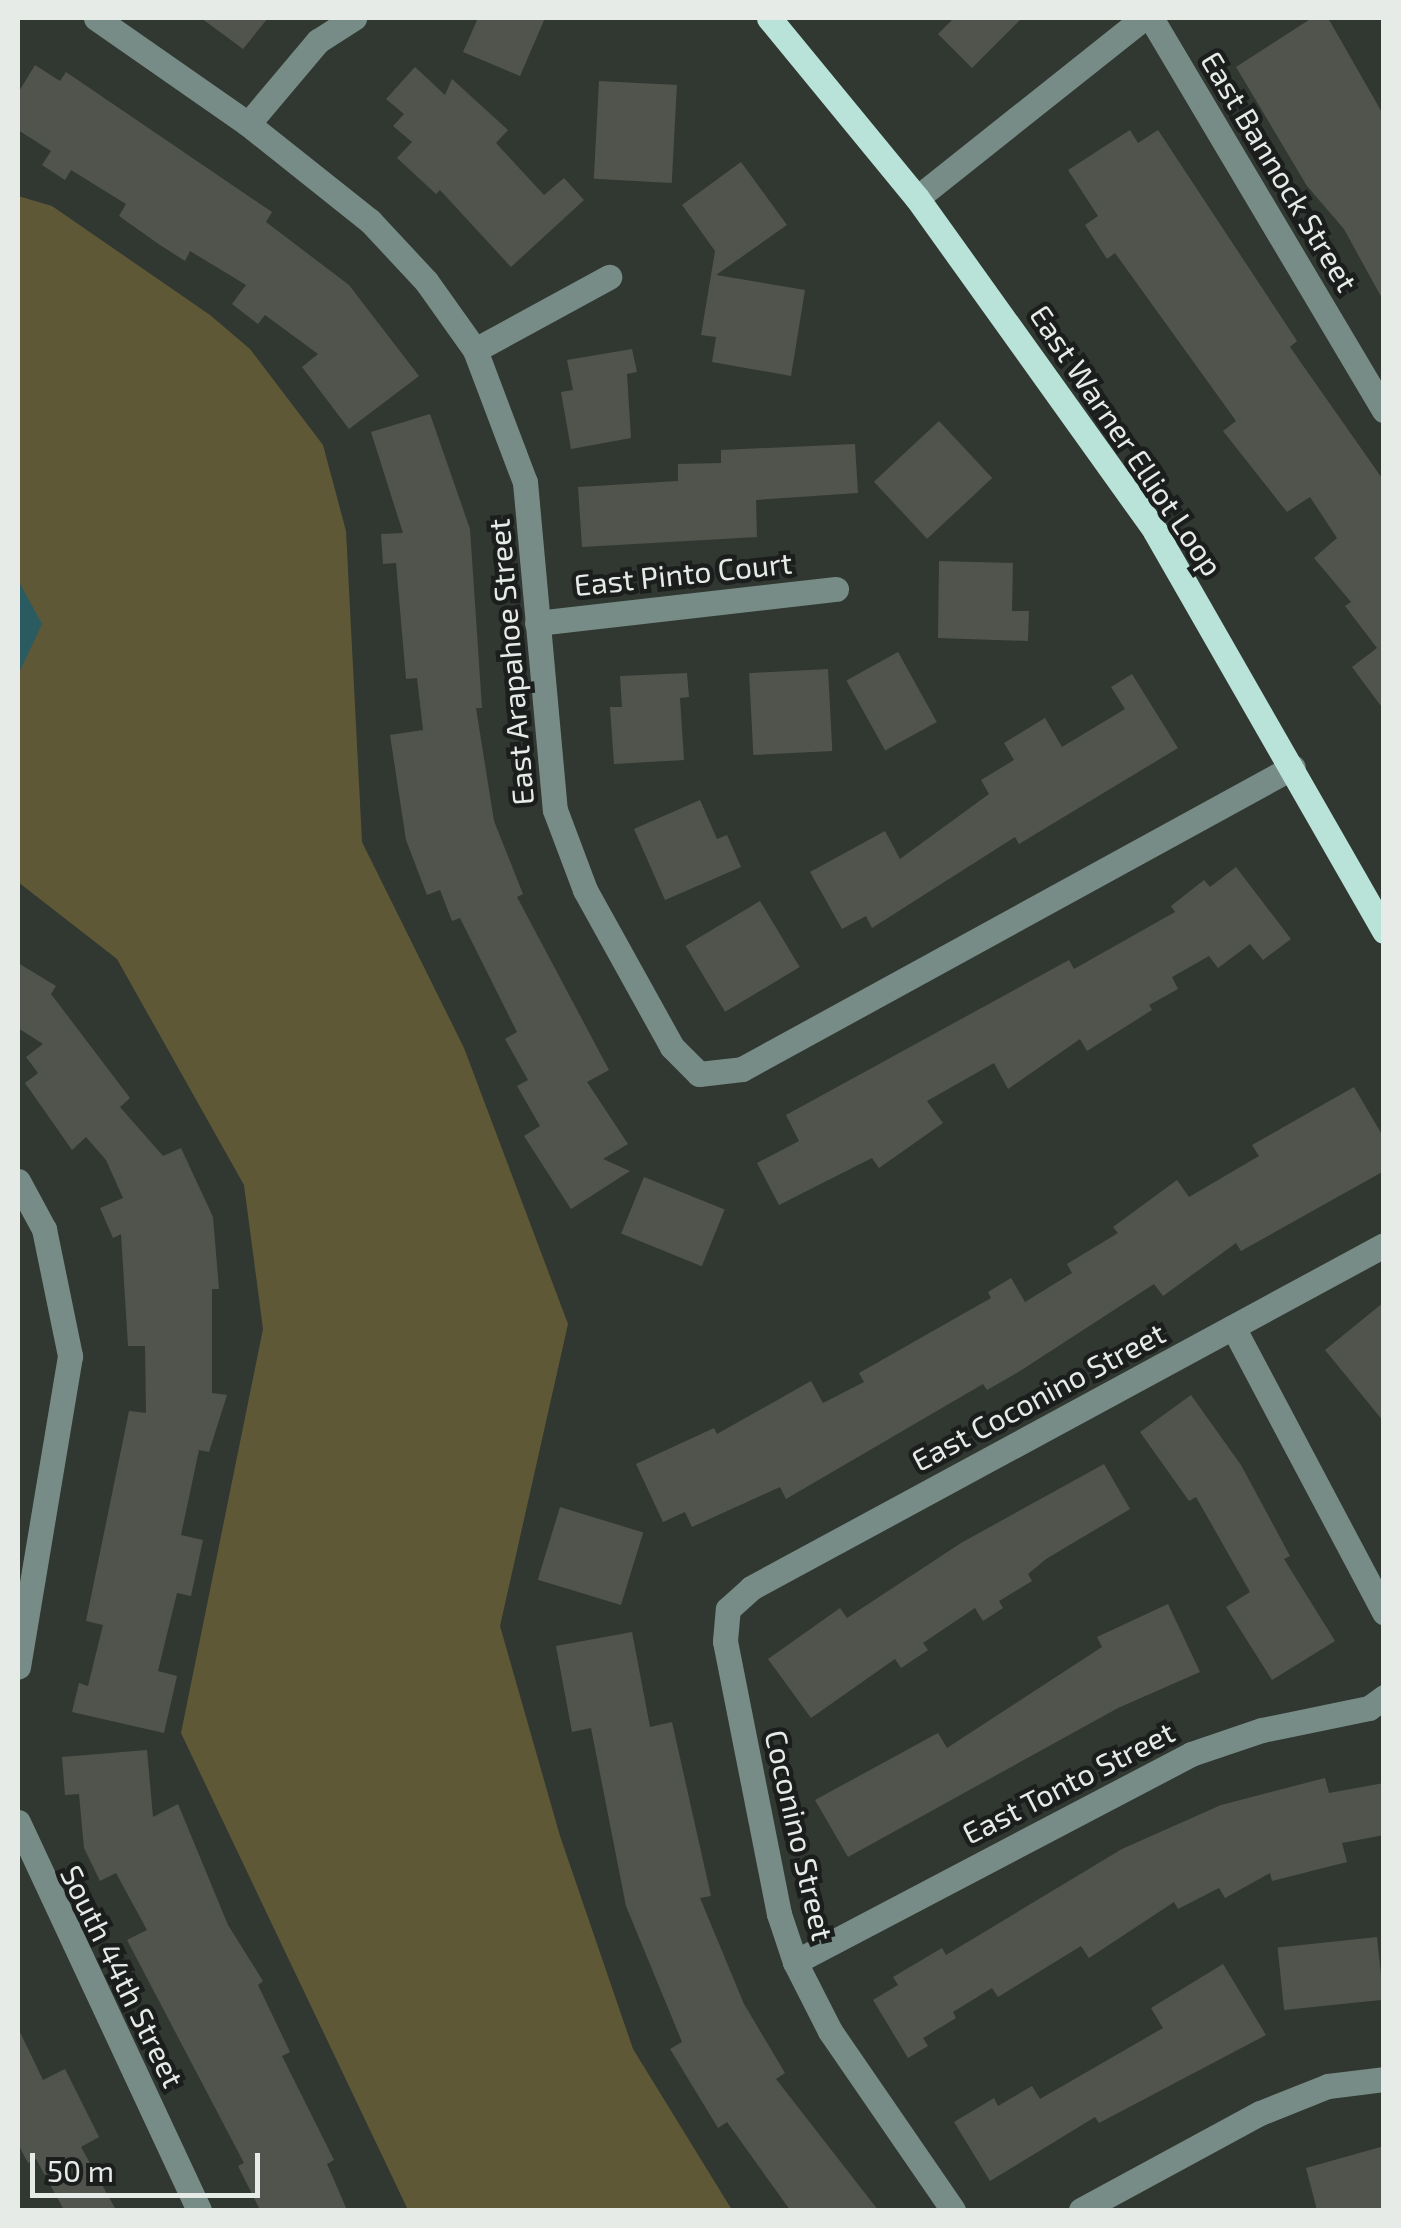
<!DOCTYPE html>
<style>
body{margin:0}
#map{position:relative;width:1401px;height:2228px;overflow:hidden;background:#313832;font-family:"Exo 2",sans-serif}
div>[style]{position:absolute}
.green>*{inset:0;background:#5e5837}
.water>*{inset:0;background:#295b60}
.building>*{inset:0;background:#51544c;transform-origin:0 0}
.minor>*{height:25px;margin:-12.5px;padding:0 12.5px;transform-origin:12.5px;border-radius:12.5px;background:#788c87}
.major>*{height:25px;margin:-12.5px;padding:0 12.5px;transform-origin:12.5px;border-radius:12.5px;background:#b9e3d8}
span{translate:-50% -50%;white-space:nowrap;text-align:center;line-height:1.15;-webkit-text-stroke:9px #1b1e1c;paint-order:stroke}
.street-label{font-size:30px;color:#e7ebe8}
.frame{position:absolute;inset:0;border:20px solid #e7ebe8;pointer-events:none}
.scale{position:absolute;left:30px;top:2153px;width:230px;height:45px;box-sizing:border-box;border:5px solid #e7ebe8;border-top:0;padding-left:12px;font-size:30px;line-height:35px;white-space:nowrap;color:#e7ebe8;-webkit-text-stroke:8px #1b1e1c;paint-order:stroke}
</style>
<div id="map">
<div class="green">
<i style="clip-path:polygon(18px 196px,52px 206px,210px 315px,250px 349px,323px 445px,346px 531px,362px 842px,464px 1048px,568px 1324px,500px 1626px,560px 1836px,633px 2049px,732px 2210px,408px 2210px,181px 1733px,263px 1329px,244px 1185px,117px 959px,18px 882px)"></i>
</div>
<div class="water">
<i style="clip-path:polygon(18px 580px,42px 624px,18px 675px)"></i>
</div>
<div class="building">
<i style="clip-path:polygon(201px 18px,268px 18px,243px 49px)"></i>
<i style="clip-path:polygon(478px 18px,545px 18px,520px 76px,463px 52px)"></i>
<i style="clip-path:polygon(954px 18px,1022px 18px,972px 68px,938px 34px)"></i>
<i style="clip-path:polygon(1312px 18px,1328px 18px,1384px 116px,1384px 302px,1344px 229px,1307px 186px,1236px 67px)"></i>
<i style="clip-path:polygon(35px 65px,60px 81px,66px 72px,272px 212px,266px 222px,349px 285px,419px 376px,349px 429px,302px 367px,318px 354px,265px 315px,258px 324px,232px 304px,246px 285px,190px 251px,185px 261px,160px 245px,119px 216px,126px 204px,71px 170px,65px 180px,42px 165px,51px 151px,18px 130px,18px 93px)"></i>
<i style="clip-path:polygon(415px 67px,445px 95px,452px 79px,508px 130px,496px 143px,544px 195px,564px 178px,584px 200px,511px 267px,440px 190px,436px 194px,397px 158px,412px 142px,393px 126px,404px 114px,386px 99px)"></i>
<i style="left:599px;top:81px;width:78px;height:98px;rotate:3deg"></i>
<i style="clip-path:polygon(1130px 130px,1138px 143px,1158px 130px,1297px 341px,1290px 347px,1384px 481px,1384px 710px,1352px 667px,1377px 648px,1345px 606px,1351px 602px,1314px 558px,1337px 538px,1310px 497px,1287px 512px,1223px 431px,1236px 421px,1115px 253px,1107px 259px,1085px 225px,1098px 216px,1068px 170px)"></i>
<i style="clip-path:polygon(741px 162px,787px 225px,716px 275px,805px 290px,791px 376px,712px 362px,716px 337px,701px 335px,715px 251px,682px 205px)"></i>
<i style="clip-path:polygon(632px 349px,637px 372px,627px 374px,631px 438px,571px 449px,561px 392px,573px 390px,567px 360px)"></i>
<i style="clip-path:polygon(430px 414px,470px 529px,482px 708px,476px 708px,494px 821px,523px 894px,517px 897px,609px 1070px,587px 1082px,628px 1144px,603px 1159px,630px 1171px,571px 1209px,524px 1136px,540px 1126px,517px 1086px,528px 1080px,505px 1039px,517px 1032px,460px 918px,452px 921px,440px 890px,427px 895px,406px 840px,390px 735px,423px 730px,417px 678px,406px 679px,396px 563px,383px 564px,381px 534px,403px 533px,371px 432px)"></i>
<i style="left:939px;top:421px;width:78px;height:89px;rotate:47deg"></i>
<i style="clip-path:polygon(855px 444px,858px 493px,756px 500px,757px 537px,582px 547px,578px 487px,678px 481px,678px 464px,721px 463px,721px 450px)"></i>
<i style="clip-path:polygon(939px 561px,1013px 563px,1012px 611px,1029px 611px,1028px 641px,938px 638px)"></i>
<i style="left:898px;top:652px;width:80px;height:59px;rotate:61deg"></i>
<i style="left:828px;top:669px;width:82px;height:79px;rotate:87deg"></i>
<i style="clip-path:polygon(687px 673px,689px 697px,680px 698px,684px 760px,614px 764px,610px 707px,622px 707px,620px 676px)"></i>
<i style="clip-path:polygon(1132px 674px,1178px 748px,1019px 844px,1015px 837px,872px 928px,866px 916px,842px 929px,810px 872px,885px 831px,900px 859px,989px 794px,981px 780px,1014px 760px,1004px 743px,1045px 718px,1062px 747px,1125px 709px,1111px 687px)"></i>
<i style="clip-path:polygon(700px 800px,717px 839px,727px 835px,741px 867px,665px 900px,634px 829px)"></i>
<i style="clip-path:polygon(1236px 867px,1291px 939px,1263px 960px,1250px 944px,1218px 968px,1209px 956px,1172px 977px,1178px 989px,1149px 1005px,1152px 1010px,1087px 1051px,1080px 1039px,1008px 1089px,994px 1063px,927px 1101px,943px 1123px,879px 1168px,872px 1158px,779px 1205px,757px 1163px,799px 1141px,786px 1115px,1069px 960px,1074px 969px,1175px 912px,1171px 906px,1204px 880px,1210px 887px)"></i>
<i style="left:760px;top:901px;width:77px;height:87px;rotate:59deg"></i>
<i style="clip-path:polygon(18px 963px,56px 986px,51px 994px,130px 1098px,120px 1107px,163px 1156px,181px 1148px,213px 1217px,219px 1289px,212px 1289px,212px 1393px,227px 1395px,209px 1452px,199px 1450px,181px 1535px,203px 1540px,191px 1596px,177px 1593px,158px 1671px,177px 1676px,164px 1733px,72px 1712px,79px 1683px,88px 1686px,103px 1625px,86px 1621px,129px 1411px,146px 1413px,145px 1346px,128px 1346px,121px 1234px,113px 1238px,100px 1208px,123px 1198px,106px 1160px,86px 1137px,72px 1150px,25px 1083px,38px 1073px,26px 1057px,43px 1044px,18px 1028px)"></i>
<i style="clip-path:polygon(1354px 1087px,1384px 1138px,1384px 1171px,1241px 1251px,1236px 1243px,1163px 1296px,1154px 1284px,1020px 1371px,987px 1390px,983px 1384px,786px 1499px,780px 1487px,692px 1527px,685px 1512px,663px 1522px,636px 1464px,714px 1428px,717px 1434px,811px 1381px,823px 1403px,864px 1382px,859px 1373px,991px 1298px,988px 1292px,1011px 1278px,1025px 1302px,1072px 1273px,1067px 1264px,1118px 1233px,1113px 1227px,1177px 1180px,1189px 1197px,1259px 1156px,1252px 1145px)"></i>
<i style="left:644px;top:1177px;width:87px;height:61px;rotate:22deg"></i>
<i style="clip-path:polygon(1384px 1302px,1384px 1422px,1325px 1350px)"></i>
<i style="clip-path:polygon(1191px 1395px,1241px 1465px,1290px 1556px,1284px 1559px,1335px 1641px,1272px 1680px,1226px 1607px,1250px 1592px,1196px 1497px,1189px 1501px,1140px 1432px)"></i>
<i style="clip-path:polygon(1104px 1464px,1130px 1509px,1046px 1559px,1028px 1574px,1032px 1581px,999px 1601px,1003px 1608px,983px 1621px,975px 1608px,923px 1643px,928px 1650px,901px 1668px,895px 1659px,811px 1718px,768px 1659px,840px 1608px,847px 1618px,961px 1543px)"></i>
<i style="left:560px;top:1507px;width:87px;height:76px;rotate:17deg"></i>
<i style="clip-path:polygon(1168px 1604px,1200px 1672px,1118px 1708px,848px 1857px,815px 1800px,938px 1733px,947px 1748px,1102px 1647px,1097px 1637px)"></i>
<i style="clip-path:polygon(632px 1632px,650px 1727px,672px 1722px,711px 1896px,700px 1898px,744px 2004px,785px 2073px,776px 2079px,878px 2210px,790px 2210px,727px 2122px,718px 2128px,670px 2049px,682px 2042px,626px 1906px,591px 1728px,572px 1732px,556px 1646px)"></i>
<i style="clip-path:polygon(147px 1750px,153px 1817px,178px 1804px,228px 1925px,263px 1981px,258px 1985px,290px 2052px,282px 2056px,334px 2160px,327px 2164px,347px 2210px,260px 2210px,238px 2166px,244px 2163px,127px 1940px,147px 1930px,116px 1873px,100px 1881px,84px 1848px,79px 1794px,65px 1795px,62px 1757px)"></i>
<i style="clip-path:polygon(1325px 1778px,1329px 1793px,1384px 1783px,1384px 1835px,1342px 1843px,1347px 1862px,1272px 1881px,1270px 1873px,1225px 1898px,1219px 1888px,1178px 1909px,1174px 1902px,1089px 1958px,1081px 1946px,998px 1997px,992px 1988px,953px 2012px,956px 2018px,923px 2038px,928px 2046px,908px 2058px,873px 2000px,898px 1985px,893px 1977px,942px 1948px,946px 1955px,1122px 1849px,1221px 1805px)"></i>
<i style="left:1377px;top:1937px;width:63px;height:100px;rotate:84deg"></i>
<i style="clip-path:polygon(1223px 1964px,1266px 2035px,1099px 2123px,1095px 2117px,990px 2181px,954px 2122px,994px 2098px,998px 2106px,1032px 2086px,1040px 2099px,1163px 2028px,1151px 2008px)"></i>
<i style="clip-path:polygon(18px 2028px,43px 2080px,65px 2069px,99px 2137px,81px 2147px,116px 2210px,64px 2210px,36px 2159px,28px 2163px,18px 2144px)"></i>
<i style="clip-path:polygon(1384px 2146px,1384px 2210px,1317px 2210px,1306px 2168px)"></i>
</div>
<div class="minor">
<i style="left:96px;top:18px;width:185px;rotate:34.9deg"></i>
<i style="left:248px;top:124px;width:156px;rotate:38.5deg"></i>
<i style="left:370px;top:221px;width:82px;rotate:47deg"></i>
<i style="left:426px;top:281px;width:85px;rotate:54.6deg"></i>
<i style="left:475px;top:350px;width:141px;rotate:69.3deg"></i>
<i style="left:525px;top:482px;width:329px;rotate:84.8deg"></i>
<i style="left:555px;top:810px;width:85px;rotate:69.4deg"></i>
<i style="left:585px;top:890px;width:179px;rotate:61deg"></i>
<i style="left:672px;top:1047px;width:38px;rotate:45deg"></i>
<i style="left:699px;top:1074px;width:43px;rotate:-6.6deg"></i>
<i style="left:742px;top:1069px;width:628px;rotate:-28.73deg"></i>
<i style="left:1151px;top:18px;width:456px;rotate:59.3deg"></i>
<i style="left:248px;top:124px;width:109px;rotate:-49.9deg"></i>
<i style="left:318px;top:41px;width:43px;rotate:-32.6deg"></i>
<i style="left:917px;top:198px;width:289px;rotate:-38.5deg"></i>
<i style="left:475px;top:350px;width:153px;rotate:-28.6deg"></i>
<i style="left:537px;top:623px;width:301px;rotate:-6.5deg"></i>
<i style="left:18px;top:1181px;width:55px;rotate:61.6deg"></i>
<i style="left:44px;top:1229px;width:130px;rotate:78.4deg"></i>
<i style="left:70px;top:1356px;width:315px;rotate:99.5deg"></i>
<i style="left:1233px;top:1327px;width:323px;rotate:62.1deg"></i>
<i style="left:18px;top:1822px;width:428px;rotate:65deg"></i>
<i style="left:795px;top:1962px;width:447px;rotate:-27.7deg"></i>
<i style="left:1191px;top:1754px;width:75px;rotate:-18.7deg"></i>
<i style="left:1262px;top:1730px;width:109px;rotate:-11.6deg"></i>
<i style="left:1369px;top:1708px;width:19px;rotate:-36deg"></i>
<i style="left:953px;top:2210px;width:217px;rotate:-124.5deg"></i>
<i style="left:830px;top:2031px;width:77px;rotate:-116.9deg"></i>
<i style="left:795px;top:1962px;width:51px;rotate:-108.4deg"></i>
<i style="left:779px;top:1914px;width:278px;rotate:-101.2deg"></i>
<i style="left:725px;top:1641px;width:32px;rotate:-85deg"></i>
<i style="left:728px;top:1609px;width:31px;rotate:-42deg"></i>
<i style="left:751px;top:1588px;width:720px;rotate:-28.45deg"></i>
<i style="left:1081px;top:2210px;width:204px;rotate:-28.5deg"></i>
<i style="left:1260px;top:2113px;width:73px;rotate:-21.7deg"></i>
<i style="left:1328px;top:2086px;width:56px;rotate:-7.1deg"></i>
</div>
<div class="major">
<i style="left:769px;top:18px;width:233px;rotate:50.6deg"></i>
<i style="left:917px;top:198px;width:409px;rotate:54.4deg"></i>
<i style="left:1155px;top:531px;width:461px;rotate:60.2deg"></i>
</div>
<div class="street-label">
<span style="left:1280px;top:171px;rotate:59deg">East Bannock Street</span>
<span style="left:1127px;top:440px;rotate:56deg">East Warner Elliot Loop</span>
<span style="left:683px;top:573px;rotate:-6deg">East Pinto Court</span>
<span style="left:510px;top:662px;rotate:-95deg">East Arapahoe Street</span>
<span style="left:1038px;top:1396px;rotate:-28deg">East Coconino Street</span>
<span style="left:1068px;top:1782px;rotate:-27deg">East Tonto Street</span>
<span style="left:800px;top:1835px;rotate:77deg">Coconino Street</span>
<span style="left:123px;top:1976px;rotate:64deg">South 44th Street</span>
</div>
<div class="frame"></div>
<div class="scale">50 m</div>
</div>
